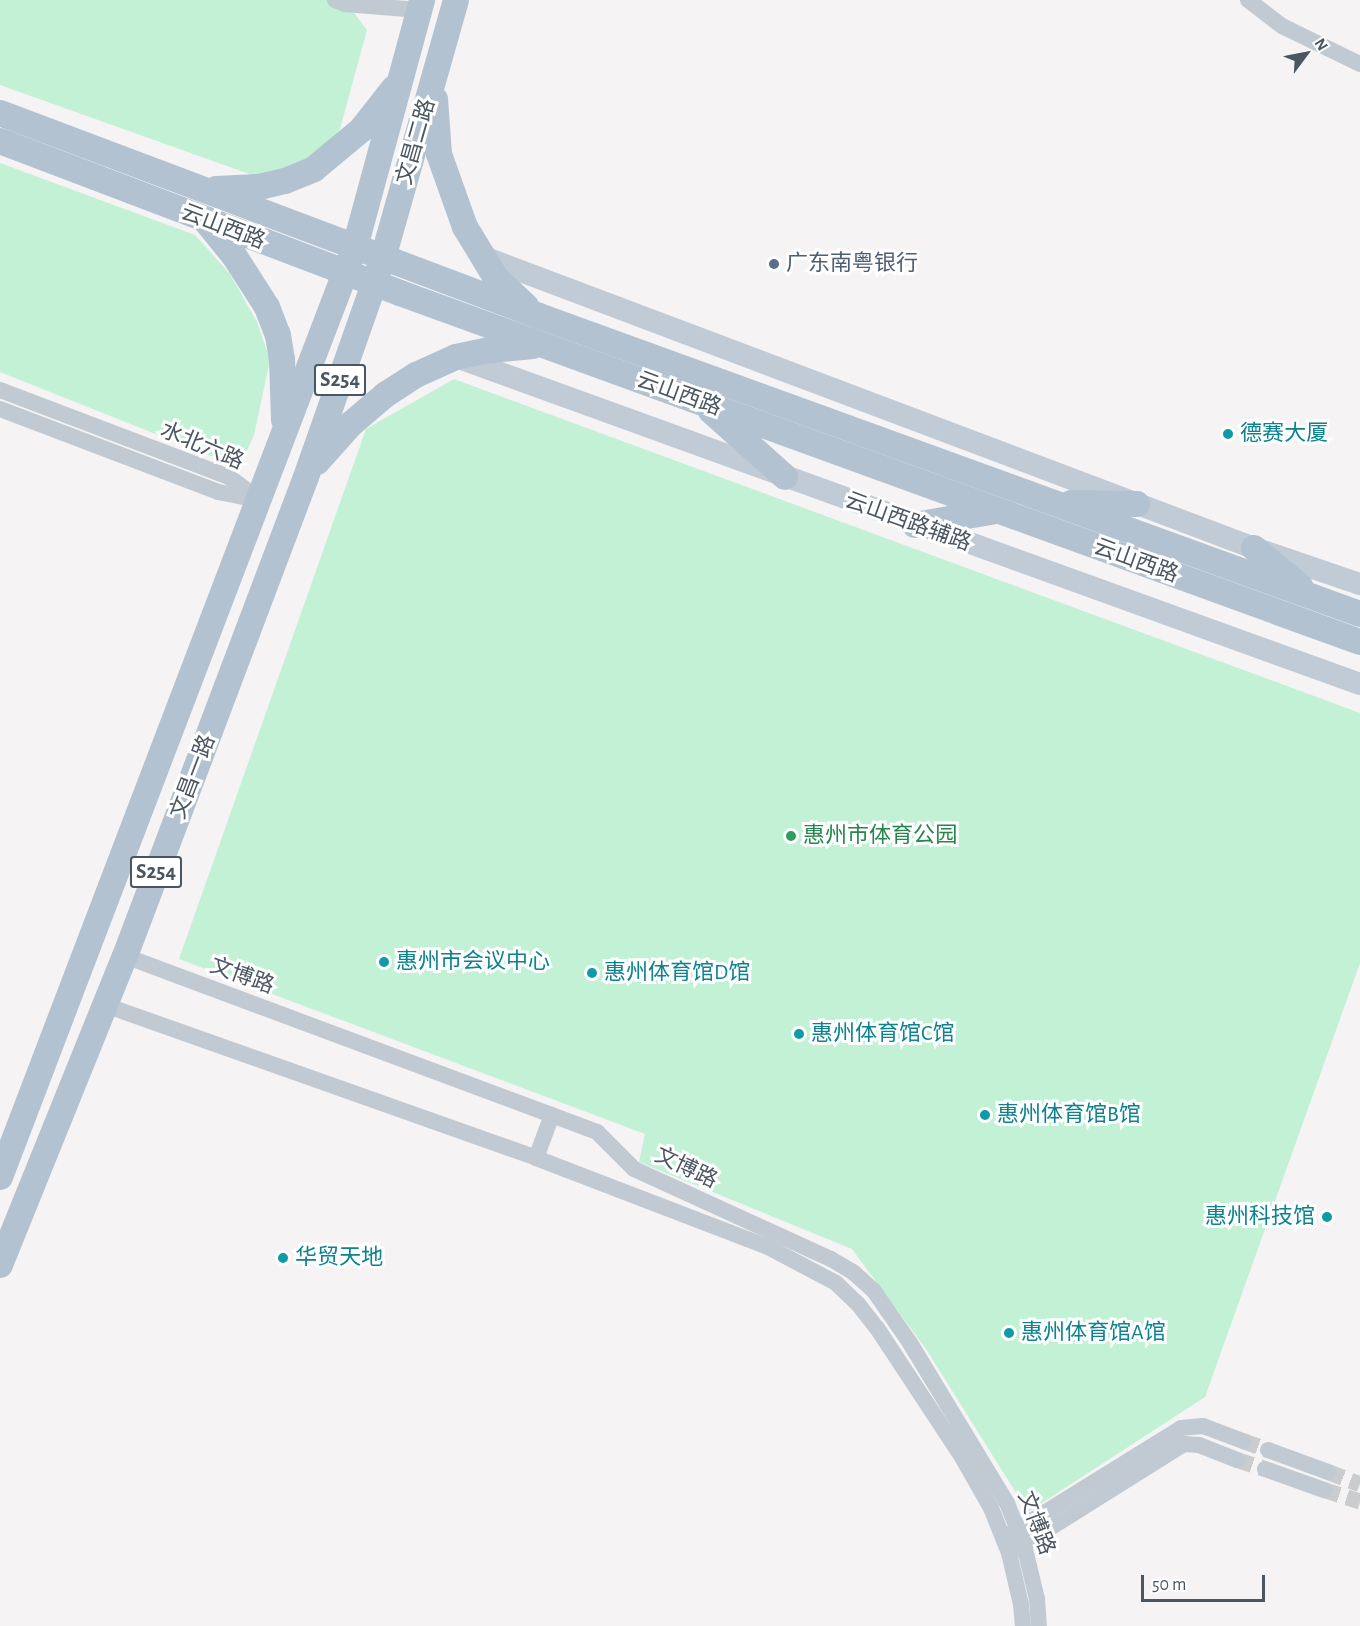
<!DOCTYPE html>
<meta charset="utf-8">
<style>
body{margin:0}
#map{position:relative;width:1360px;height:1626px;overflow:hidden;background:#f5f3f3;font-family:"Alegreya Sans","Noto Sans SC",sans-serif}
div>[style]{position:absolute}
.green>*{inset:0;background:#c3f1d5}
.minor-tunnel>*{height:16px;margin-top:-8px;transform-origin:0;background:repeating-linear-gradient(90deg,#caccce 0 16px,transparent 0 24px)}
.minor>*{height:16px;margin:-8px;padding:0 8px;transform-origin:8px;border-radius:8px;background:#c1cad2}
.secondary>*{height:22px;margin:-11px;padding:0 11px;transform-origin:11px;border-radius:11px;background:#c1cbd6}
.primary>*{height:26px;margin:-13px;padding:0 13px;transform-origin:13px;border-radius:13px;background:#b3c2d1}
.dots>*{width:16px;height:16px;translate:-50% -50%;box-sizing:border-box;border:3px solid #fff;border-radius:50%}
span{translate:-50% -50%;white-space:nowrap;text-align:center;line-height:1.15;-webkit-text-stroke:6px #fff;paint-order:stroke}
.shield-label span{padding:2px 4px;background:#fff;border:2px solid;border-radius:4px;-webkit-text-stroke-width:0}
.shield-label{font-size:21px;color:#4a5661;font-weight:700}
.street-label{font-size:22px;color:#4a5661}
.service-label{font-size:22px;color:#4e5e75}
.left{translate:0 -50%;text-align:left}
.culture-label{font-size:22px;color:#0d838f}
.right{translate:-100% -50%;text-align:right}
.leisure-label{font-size:22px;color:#27864d}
.north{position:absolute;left:1276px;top:24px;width:60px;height:60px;-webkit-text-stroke:4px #fff;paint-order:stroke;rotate:58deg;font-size:16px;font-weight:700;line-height:24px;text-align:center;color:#4a5661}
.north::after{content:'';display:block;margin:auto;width:21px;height:27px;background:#4a5661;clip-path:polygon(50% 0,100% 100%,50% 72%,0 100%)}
.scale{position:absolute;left:1141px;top:1575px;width:124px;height:27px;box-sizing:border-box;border:3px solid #4a5661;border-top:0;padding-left:8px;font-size:18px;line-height:21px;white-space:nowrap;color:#4a5661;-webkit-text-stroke:4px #fff;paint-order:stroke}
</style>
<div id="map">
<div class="green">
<i style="clip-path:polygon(0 0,341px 0,346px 2px,367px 30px,340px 129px,320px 158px,282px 175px,255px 176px,0 85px)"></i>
<i style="clip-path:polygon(0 163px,195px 235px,230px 274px,257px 322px,270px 360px,254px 435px,245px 455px,211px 456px,0 372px)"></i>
<i style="clip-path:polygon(454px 379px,1360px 713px,1360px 963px,1205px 1397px,1028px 1512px,926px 1349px,852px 1249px,639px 1162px,645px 1134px,179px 959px,366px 429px)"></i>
</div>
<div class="minor-tunnel">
<i style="left:1243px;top:1441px;width:27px;rotate:20deg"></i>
<i style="left:1237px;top:1460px;width:29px;rotate:18deg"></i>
<i style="left:1328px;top:1472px;width:34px;rotate:21deg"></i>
<i style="left:1324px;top:1490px;width:38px;rotate:18deg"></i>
</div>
<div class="minor">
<i style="left:335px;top:0;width:11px;rotate:22deg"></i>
<i style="left:345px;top:4px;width:74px;rotate:4.6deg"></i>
<i style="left:1248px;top:0;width:43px;rotate:37.4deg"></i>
<i style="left:1282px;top:26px;width:87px;rotate:26deg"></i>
<i style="left:0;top:390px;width:245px;rotate:20.8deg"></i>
<i style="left:229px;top:477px;width:39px;rotate:37deg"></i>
<i style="left:0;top:409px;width:233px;rotate:20.8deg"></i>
<i style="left:218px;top:492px;width:36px;rotate:11deg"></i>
<i style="left:125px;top:956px;width:504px;rotate:20.45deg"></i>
<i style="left:597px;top:1132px;width:52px;rotate:45deg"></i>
<i style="left:634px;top:1169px;width:217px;rotate:24.6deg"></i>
<i style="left:831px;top:1259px;width:26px;rotate:31deg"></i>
<i style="left:853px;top:1272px;width:28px;rotate:42deg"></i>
<i style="left:874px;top:1291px;width:63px;rotate:55.3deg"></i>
<i style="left:910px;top:1343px;width:187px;rotate:58.8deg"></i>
<i style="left:1007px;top:1503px;width:45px;rotate:68deg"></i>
<i style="left:1024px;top:1545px;width:56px;rotate:76.5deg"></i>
<i style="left:1037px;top:1599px;width:27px;rotate:86deg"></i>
<i style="left:105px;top:1005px;width:457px;rotate:19.5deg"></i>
<i style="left:536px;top:1158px;width:248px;rotate:21deg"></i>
<i style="left:768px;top:1247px;width:77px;rotate:27.9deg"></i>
<i style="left:836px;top:1283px;width:30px;rotate:44deg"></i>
<i style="left:858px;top:1304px;width:31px;rotate:52deg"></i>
<i style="left:877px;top:1328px;width:154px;rotate:56.6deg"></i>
<i style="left:962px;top:1457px;width:59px;rotate:60.4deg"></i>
<i style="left:991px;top:1508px;width:48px;rotate:68.2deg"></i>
<i style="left:1009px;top:1553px;width:52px;rotate:76.8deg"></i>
<i style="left:1021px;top:1604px;width:22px;rotate:85deg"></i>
<i style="left:536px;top:1158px;width:46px;rotate:-69.6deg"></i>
<i style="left:1268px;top:1450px;width:64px;rotate:20.1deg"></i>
<i style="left:1265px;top:1469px;width:63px;rotate:19.6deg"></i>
<i style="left:1007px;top:1536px;width:205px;rotate:-31.8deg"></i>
<i style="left:1181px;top:1428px;width:22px;rotate:-5deg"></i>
<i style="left:1203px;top:1426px;width:43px;rotate:20.6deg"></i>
<i style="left:1015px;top:1550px;width:199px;rotate:-32.1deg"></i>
<i style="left:1184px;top:1444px;width:15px;rotate:4deg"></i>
<i style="left:1199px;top:1445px;width:41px;rotate:21.5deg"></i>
</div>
<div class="secondary">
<i style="left:481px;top:256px;width:826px;rotate:20.69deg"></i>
<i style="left:1254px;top:548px;width:112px;rotate:18.8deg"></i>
<i style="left:456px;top:357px;width:961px;rotate:19.89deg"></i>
</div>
<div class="primary">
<i style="left:435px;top:99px;width:55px;rotate:85.8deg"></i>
<i style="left:439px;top:154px;width:77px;rotate:70.4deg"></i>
<i style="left:465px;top:227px;width:60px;rotate:58.7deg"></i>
<i style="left:496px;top:278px;width:41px;rotate:43deg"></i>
<i style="left:0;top:113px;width:576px;rotate:20.64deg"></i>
<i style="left:539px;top:316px;width:873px;rotate:19.95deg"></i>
<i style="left:0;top:141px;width:428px;rotate:20.8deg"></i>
<i style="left:400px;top:293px;width:1021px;rotate:19.98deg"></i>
<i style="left:216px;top:189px;width:43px;rotate:-2.7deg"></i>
<i style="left:259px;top:187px;width:27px;rotate:-13deg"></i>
<i style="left:285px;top:181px;width:31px;rotate:-22deg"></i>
<i style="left:314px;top:169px;width:61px;rotate:-39.7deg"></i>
<i style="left:361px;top:130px;width:53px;rotate:-51.8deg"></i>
<i style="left:206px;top:221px;width:46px;rotate:51.1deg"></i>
<i style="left:235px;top:257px;width:59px;rotate:57.4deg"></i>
<i style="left:267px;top:307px;width:30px;rotate:69deg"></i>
<i style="left:278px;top:335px;width:24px;rotate:81deg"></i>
<i style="left:282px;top:359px;width:61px;rotate:88.1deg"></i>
<i style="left:711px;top:411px;width:99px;rotate:41.7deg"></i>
<i style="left:317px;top:462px;width:51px;rotate:-48.2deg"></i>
<i style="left:351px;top:424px;width:45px;rotate:-40.5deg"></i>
<i style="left:385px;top:395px;width:37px;rotate:-33deg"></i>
<i style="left:416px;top:375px;width:44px;rotate:-24.2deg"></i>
<i style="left:456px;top:357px;width:35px;rotate:-12deg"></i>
<i style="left:490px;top:350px;width:43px;rotate:-5.3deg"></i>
<i style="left:1071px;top:503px;width:66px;rotate:0.9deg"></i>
<i style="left:915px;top:525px;width:81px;rotate:-9.9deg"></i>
<i style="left:1254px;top:548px;width:60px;rotate:39.6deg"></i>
<i style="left:0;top:1177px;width:995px;rotate:-69.11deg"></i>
<i style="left:355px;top:247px;width:256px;rotate:-74.8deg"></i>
<i style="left:0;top:1265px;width:333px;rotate:-68deg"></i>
<i style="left:125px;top:956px;width:512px;rotate:-69.3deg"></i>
<i style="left:306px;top:477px;width:232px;rotate:-70.6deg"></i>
<i style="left:383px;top:258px;width:268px;rotate:-74.2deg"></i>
</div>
<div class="dots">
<i style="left:774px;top:264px;background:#5c6f8a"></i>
<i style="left:1228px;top:434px;background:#0f9aa8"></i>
<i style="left:791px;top:836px;background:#2e9e5b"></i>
<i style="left:384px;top:962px;background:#0f9aa8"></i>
<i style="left:592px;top:973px;background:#0f9aa8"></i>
<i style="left:799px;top:1034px;background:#0f9aa8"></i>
<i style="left:985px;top:1115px;background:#0f9aa8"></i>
<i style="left:1327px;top:1217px;background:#0f9aa8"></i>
<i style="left:283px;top:1258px;background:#0f9aa8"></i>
<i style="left:1009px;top:1333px;background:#0f9aa8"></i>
</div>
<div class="shield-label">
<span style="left:340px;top:380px">S254</span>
<span style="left:156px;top:872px">S254</span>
</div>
<div class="street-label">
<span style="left:416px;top:142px;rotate:-74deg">文昌二路</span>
<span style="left:223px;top:227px;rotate:21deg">云山西路</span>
<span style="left:679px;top:394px;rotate:20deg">云山西路</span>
<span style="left:202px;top:446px;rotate:23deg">水北六路</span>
<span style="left:908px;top:522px;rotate:20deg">云山西路辅路</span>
<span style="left:1136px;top:561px;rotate:20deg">云山西路</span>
<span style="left:193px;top:777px;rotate:-69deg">文昌一路</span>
<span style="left:242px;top:976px;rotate:20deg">文博路</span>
<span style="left:686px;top:1168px;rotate:25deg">文博路</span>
<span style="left:1036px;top:1523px;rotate:69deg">文博路</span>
</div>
<div class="service-label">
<span class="left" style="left:786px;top:264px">广东南粤银行</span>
</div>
<div class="culture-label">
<span class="left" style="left:1240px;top:434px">德赛大厦</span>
<span class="left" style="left:396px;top:962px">惠州市会议中心</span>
<span class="left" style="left:604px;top:973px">惠州体育馆D馆</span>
<span class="left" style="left:811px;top:1034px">惠州体育馆C馆</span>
<span class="left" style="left:997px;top:1115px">惠州体育馆B馆</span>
<span class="right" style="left:1315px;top:1217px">惠州科技馆</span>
<span class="left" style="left:295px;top:1258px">华贸天地</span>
<span class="left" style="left:1021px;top:1333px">惠州体育馆A馆</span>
</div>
<div class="leisure-label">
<span class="left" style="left:803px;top:836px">惠州市体育公园</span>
</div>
<div class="north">N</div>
<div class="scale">50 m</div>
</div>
